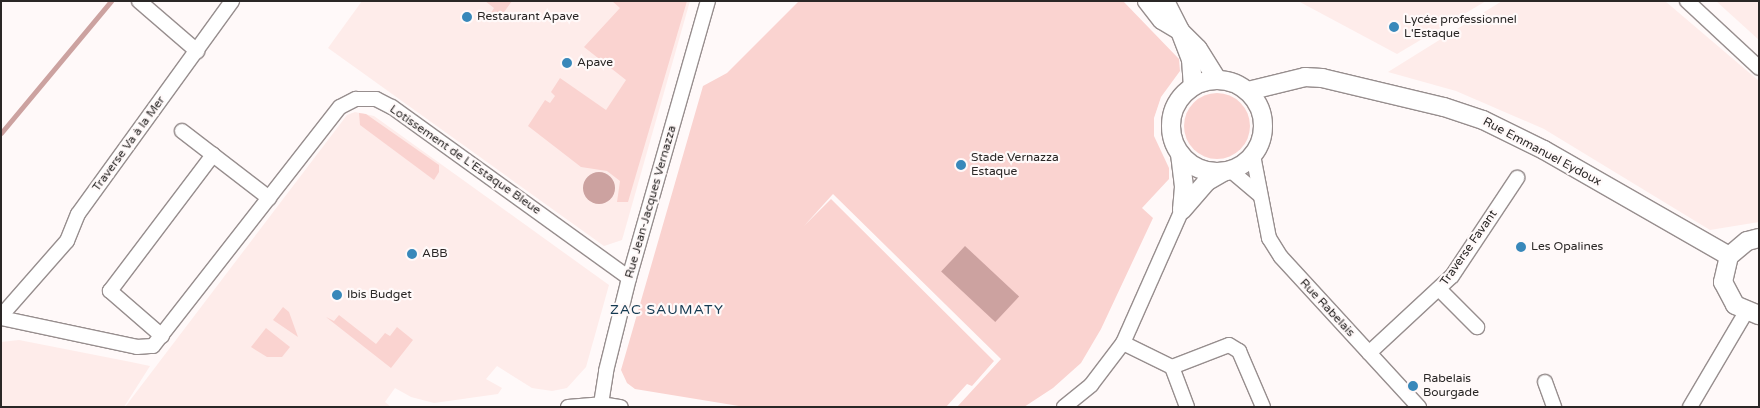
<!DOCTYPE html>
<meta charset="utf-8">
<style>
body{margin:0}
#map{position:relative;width:1760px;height:408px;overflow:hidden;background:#fff9f9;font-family:"Varela Round",sans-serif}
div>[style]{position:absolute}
.built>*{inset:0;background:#feecea}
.green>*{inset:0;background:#fad3d0}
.round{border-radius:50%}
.water>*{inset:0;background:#cca2a0;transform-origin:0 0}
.stream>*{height:5px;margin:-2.5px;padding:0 2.5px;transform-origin:2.5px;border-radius:2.5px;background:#cca2a0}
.roads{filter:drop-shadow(1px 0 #978e8e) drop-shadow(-1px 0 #978e8e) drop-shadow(0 1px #978e8e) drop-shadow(0 -1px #978e8e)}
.minor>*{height:14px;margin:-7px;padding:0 7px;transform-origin:7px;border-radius:7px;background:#fff}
.tertiary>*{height:18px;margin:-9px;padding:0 9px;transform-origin:9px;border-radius:9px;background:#fff}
.tertiary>.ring{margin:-9px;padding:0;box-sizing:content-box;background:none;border:18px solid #fff;border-radius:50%}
.dots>*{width:14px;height:14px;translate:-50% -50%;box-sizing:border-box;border:2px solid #fff9f9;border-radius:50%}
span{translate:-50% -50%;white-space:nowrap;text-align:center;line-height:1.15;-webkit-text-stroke:4.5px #fff9f9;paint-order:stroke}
.poi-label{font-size:12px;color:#2a2726}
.left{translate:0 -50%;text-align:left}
.street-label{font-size:12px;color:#2a2726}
.neighbourhood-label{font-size:14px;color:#133951;letter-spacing:1px}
.frame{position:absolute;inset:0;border:2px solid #2a2726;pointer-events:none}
</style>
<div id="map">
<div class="built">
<i style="clip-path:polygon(362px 1px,690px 1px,622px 240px,604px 246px,328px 48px)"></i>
<i style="clip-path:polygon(1298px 1px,1486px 1px,1397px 54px)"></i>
<i style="clip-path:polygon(1502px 1px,1665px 1px,1759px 81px,1759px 222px,1710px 230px,1544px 129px,1456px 91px,1388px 72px)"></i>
<i style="clip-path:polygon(1716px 1px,1759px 1px,1759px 40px)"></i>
<i style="clip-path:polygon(355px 112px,374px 116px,609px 285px,586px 367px,567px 388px,552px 391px,532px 388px,497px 366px,486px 379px,502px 388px,498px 394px,434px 403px,411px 397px,395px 388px,385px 402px,391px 407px,125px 407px,347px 115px)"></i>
<i style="clip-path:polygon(19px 340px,131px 362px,150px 366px,124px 407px,1px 407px,1px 342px)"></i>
</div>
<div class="green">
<i style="clip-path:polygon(485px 1px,512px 1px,497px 22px,489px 16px,494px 8px)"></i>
<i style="clip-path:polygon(612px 1px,687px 1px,628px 202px,617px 202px,620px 181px,607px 171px,581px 167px,528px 126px,545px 100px,550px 103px,555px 96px,551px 92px,560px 78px,606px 110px,626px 80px,584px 47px,620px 8px)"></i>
<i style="clip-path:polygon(799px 1px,1123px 1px,1179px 59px,1180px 71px,1161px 97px,1154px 118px,1154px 136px,1169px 168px,1169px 179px,1142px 208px,1153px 218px,1101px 329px,1081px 363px,1053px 388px,1024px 407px,957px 407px,1001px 359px,833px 194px,804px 226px,831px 199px,994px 361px,972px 386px,967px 384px,946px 407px,745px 407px,635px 389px,627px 383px,621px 370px,703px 86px,727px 73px)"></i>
<i class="round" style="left:1184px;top:93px;width:66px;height:66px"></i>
<i style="clip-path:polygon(359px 113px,366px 114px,439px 165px,439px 172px,434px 180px,360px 125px)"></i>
<i style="clip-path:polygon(283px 307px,289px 312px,298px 337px,273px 320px)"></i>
<i style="clip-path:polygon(339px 315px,376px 344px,385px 333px,390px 336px,397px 327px,413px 340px,391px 368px,326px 317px,334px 321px)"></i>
<i style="clip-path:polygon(266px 328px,290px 347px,282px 357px,267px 357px,251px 347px)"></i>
</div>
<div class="water">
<i class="round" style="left:583px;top:172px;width:32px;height:32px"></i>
<i style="left:965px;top:246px;width:74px;height:35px;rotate:43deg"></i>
</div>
<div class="stream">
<i style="left:1px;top:133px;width:172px;rotate:-50.2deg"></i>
</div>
<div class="roads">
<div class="minor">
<i style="left:139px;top:1px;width:77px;rotate:40.8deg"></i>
<i style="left:1687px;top:1px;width:98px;rotate:42.9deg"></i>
<i style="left:182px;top:131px;width:110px;rotate:37.6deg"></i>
<i style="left:1253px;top:155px;width:85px;rotate:79.1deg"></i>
<i style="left:1269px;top:238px;width:22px;rotate:58deg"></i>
<i style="left:1281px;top:257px;width:204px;rotate:47.4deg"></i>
<i style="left:1230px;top:170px;width:39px;rotate:40deg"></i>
<i style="left:1439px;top:289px;width:54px;rotate:45deg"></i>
<i style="left:1px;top:316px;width:100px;rotate:-48.7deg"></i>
<i style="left:67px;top:241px;width:29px;rotate:-68deg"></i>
<i style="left:78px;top:214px;width:263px;rotate:-54.1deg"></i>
<i style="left:1px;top:318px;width:139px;rotate:12deg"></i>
<i style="left:137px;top:347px;width:16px;rotate:-4deg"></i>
<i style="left:153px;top:346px;width:303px;rotate:-52deg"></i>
<i style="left:340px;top:107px;width:18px;rotate:-27deg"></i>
<i style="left:356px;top:99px;width:20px"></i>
<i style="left:376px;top:99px;width:18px;rotate:27deg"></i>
<i style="left:392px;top:107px;width:292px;rotate:35.8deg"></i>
<i style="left:162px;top:336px;width:69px;rotate:-139.1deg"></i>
<i style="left:110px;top:291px;width:171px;rotate:-52.9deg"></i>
<i style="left:1123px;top:343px;width:55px;rotate:26.1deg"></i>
<i style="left:1172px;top:367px;width:43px;rotate:69.4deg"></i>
<i style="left:1369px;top:353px;width:113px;rotate:-42.9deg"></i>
<i style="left:1452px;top:276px;width:118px;rotate:-56.4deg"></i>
<i style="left:1172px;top:367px;width:61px;rotate:-21.1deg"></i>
<i style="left:1229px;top:345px;width:12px;rotate:31deg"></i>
<i style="left:1239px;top:351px;width:61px;rotate:66.8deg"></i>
<i style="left:1545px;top:382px;width:27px;rotate:70deg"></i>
<i style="left:601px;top:404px;width:33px;rotate:-81deg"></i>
<i style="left:606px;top:371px;width:96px;rotate:-76.1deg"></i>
<i style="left:629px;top:278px;width:288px;rotate:-74.1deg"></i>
<i style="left:568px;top:407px;width:33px;rotate:-5deg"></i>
<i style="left:601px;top:404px;width:20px;rotate:9deg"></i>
<i style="left:1064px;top:407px;width:35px;rotate:-39deg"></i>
<i style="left:1091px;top:385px;width:53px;rotate:-52.7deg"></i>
<i style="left:1123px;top:343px;width:145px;rotate:-66.1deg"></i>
<i style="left:1690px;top:407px;width:110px;rotate:-59.5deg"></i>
</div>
<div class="tertiary">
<i style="left:1147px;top:1px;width:24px;rotate:52deg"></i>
<i style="left:1162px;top:20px;width:21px;rotate:31deg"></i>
<i style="left:1180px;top:31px;width:30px;rotate:69deg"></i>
<i style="left:1191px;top:59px;width:27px;rotate:86deg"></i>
<i style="left:1165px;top:1px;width:34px;rotate:63deg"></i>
<i style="left:1180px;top:31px;width:25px;rotate:45deg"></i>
<i style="left:1198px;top:49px;width:36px;rotate:58deg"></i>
<i class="ring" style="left:1171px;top:80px;width:74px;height:74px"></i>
<i style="left:1248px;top:91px;width:59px;rotate:-13.8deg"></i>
<i style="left:1305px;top:77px;width:17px;rotate:3deg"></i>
<i style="left:1322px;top:78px;width:125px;rotate:13.4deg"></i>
<i style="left:1444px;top:107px;width:41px;rotate:18.4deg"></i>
<i style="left:1483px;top:120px;width:68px;rotate:26.2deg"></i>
<i style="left:1544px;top:150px;width:213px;rotate:29.8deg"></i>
<i style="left:1180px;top:154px;width:33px;rotate:83deg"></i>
<i style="left:1184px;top:187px;width:21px;rotate:95deg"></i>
<i style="left:1182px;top:210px;width:37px;rotate:-49deg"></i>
<i style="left:1206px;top:182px;width:20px;rotate:-30deg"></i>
<i style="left:1759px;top:238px;width:12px;rotate:166deg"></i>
<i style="left:1747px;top:241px;width:23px;rotate:140deg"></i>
<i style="left:1729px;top:256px;width:27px;rotate:103deg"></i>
<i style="left:1723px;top:282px;width:26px;rotate:62deg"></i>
<i style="left:1735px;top:305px;width:26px;rotate:23deg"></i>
</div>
</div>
<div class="dots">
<i style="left:467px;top:17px;background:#3888ba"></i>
<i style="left:1394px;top:27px;background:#3888ba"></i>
<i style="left:567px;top:63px;background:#3888ba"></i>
<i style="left:961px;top:165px;background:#3888ba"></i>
<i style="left:1521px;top:247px;background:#3888ba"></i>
<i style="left:412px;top:254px;background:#3888ba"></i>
<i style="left:337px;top:295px;background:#3888ba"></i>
<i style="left:1413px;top:386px;background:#3888ba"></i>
</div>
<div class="poi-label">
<span class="left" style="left:477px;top:17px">Restaurant Apave</span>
<span class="left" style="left:1404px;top:27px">Lycée professionnel<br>L'Estaque</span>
<span class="left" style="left:577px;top:63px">Apave</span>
<span class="left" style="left:971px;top:165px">Stade Vernazza<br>Estaque</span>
<span class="left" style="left:1531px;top:247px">Les Opalines</span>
<span class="left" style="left:422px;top:254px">ABB</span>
<span class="left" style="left:347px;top:295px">Ibis Budget</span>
<span class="left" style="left:1423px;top:386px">Rabelais<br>Bourgade</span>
</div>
<div class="street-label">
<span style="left:129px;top:144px;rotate:-54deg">Traverse Va à la Mer</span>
<span style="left:1542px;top:152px;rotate:28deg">Rue Emmanuel Eydoux</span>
<span style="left:465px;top:160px;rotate:35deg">Lotissement de L'Estaque Bleue</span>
<span style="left:651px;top:202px;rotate:-74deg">Rue Jean-Jacques Vernazza</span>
<span style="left:1469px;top:248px;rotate:-55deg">Traverse Favant</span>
<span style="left:1327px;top:308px;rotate:47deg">Rue Rabelais</span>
</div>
<div class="neighbourhood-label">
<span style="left:667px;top:310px">ZAC SAUMATY</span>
</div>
<div class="frame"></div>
</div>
